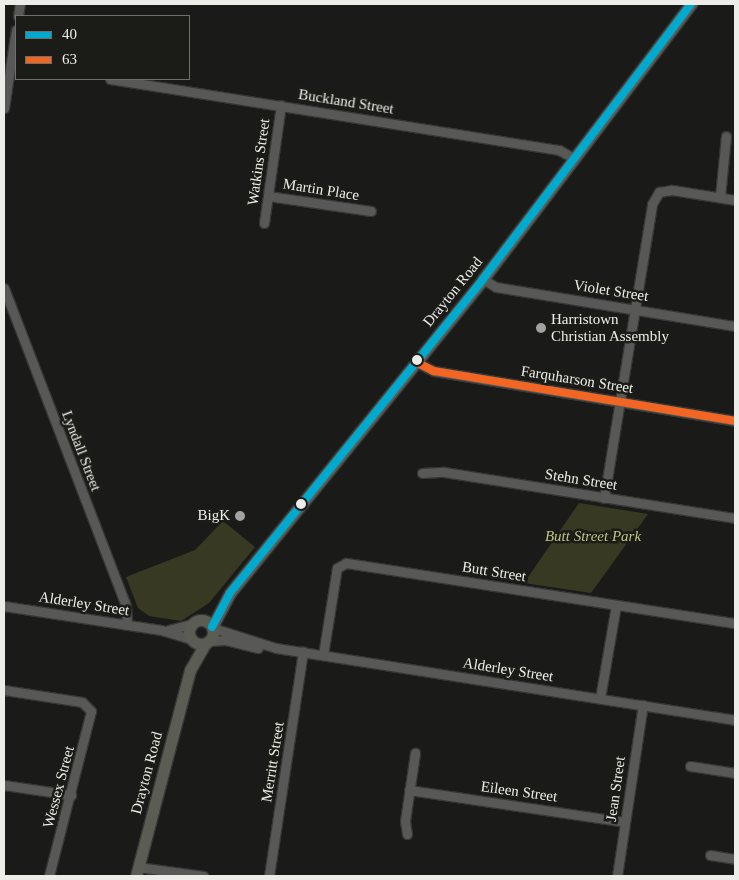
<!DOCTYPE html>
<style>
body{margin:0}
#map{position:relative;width:739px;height:880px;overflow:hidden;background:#1a1b18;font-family:"Times New Roman",serif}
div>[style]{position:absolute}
.green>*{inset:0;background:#383922}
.roads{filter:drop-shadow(1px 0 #363735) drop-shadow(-1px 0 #363735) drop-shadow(0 1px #363735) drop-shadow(0 -1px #363735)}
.minor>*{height:9px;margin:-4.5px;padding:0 4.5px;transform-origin:4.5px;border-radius:4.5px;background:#585856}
.major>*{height:11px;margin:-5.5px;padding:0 5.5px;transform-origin:5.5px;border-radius:5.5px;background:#5b5c54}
.major>.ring{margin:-5.5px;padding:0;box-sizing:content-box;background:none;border:11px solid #5b5c54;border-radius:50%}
.bus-1>*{height:8px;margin:-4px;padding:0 4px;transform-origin:4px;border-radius:4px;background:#00a9ce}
.bus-2>*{height:8px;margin:-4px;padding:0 4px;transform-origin:4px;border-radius:4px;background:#f26522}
.dots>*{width:14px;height:14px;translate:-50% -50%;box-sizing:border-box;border:2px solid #1b1c17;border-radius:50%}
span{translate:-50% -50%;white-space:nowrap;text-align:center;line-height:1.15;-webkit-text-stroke:5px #1b1c17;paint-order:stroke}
.street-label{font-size:15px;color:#ecece9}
.poi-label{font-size:15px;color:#ecece9}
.left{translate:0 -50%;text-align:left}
.right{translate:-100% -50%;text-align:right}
.park-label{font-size:15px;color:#c2c483;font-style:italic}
.frame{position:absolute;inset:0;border:5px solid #ecece9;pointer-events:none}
.legend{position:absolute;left:15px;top:15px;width:175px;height:65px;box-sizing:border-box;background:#1b1c17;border:1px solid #6f6f6b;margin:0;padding:6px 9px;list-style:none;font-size:15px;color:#ecece9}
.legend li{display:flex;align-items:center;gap:10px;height:25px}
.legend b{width:25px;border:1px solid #6f6f6b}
</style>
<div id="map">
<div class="green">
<i style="clip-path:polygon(579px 503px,648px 514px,591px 593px,524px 583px)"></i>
<i style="clip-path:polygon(223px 521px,255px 547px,209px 603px,181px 621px,149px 616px,138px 608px,126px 577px,195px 550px)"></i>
</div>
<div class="roads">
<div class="minor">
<i style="left:18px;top:16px;width:12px;rotate:-81deg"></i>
<i style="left:110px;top:79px;width:455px;rotate:9deg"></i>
<i style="left:559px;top:150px;width:18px;rotate:29deg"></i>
<i style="left:4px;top:108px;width:79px;rotate:-81.3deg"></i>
<i style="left:268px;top:196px;width:104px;rotate:8.3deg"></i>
<i style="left:720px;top:197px;width:61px;rotate:-84.4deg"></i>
<i style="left:264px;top:223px;width:119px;rotate:-81.8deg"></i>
<i style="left:483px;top:279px;width:15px;rotate:32deg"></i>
<i style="left:496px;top:287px;width:242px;rotate:9.3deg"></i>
<i style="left:4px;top:288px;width:341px;rotate:69deg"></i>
<i style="left:126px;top:606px;width:19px;rotate:87deg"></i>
<i style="left:416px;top:362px;width:20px;rotate:27deg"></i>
<i style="left:434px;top:371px;width:305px;rotate:9.4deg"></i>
<i style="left:422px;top:473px;width:22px;rotate:-3deg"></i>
<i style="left:444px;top:472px;width:295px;rotate:9deg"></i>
<i style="left:604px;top:498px;width:298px;rotate:-80.7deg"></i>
<i style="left:652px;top:204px;width:14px;rotate:-60deg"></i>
<i style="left:659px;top:192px;width:13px;rotate:-9deg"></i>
<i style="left:672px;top:190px;width:64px;rotate:9deg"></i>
<i style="left:4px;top:606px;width:159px;rotate:8.7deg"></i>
<i style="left:161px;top:630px;width:31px;rotate:17deg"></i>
<i style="left:213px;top:628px;width:66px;rotate:17.6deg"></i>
<i style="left:276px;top:648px;width:465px;rotate:8.9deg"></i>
<i style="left:168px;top:630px;width:25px;rotate:-14deg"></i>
<i style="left:210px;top:641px;width:15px;rotate:-4deg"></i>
<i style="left:225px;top:640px;width:34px;rotate:14deg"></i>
<i style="left:323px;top:655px;width:88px;rotate:-80.9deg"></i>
<i style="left:337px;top:568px;width:10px;rotate:-29deg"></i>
<i style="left:346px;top:563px;width:394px;rotate:8.8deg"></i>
<i style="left:4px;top:690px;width:79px;rotate:8.7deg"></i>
<i style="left:82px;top:702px;width:13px;rotate:45deg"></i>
<i style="left:91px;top:711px;width:170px;rotate:104.3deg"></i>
<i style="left:600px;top:698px;width:94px;rotate:-80.2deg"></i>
<i style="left:690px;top:766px;width:46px;rotate:8.8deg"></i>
<i style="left:4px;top:785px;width:68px;rotate:8.5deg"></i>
<i style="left:409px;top:790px;width:218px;rotate:8.4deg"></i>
<i style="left:407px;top:834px;width:13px;rotate:-99deg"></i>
<i style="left:405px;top:821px;width:69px;rotate:-81.6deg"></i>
<i style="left:710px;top:855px;width:25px;rotate:9deg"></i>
<i style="left:138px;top:867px;width:66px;rotate:7.9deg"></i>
<i style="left:269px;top:876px;width:227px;rotate:-81.4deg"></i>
<i style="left:617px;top:876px;width:173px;rotate:-81.4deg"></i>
</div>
<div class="major">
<i class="ring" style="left:189px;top:620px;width:13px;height:13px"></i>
<i style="left:212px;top:627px;width:38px;rotate:-62deg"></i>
<i style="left:230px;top:593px;width:403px;rotate:-51.1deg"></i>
<i style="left:483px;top:279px;width:345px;rotate:-52.9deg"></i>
<i style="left:136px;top:876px;width:213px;rotate:-75.3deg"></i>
<i style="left:190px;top:670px;width:30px;rotate:-60deg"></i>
</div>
</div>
<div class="bus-1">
<i style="left:212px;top:627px;width:38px;rotate:-62deg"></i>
<i style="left:230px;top:593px;width:403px;rotate:-51.1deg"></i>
<i style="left:483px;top:279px;width:345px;rotate:-52.9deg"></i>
</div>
<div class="bus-2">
<i style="left:416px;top:362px;width:20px;rotate:27deg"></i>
<i style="left:434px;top:371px;width:305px;rotate:9.4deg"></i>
</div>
<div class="dots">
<i style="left:541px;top:328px;background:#a2a3a0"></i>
<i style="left:417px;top:360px;background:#ecece9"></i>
<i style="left:301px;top:504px;background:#ecece9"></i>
<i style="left:240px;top:516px;background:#a2a3a0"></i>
</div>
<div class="street-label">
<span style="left:346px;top:102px;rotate:9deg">Buckland Street</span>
<span style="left:259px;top:162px;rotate:-82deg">Watkins Street</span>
<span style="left:321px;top:190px;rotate:9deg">Martin Place</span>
<span style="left:611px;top:291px;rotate:9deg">Violet Street</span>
<span style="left:453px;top:292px;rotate:-51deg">Drayton Road</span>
<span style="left:577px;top:380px;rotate:9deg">Farquharson Street</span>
<span style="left:81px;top:451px;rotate:69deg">Lyndall Street</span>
<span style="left:581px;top:480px;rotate:9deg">Stehn Street</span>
<span style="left:494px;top:572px;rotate:9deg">Butt Street</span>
<span style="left:84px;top:604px;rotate:9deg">Alderley Street</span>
<span style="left:508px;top:670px;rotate:9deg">Alderley Street</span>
<span style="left:273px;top:762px;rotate:-81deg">Merritt Street</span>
<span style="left:147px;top:773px;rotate:-75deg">Drayton Road</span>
<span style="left:59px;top:787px;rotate:-75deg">Wessex Street</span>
<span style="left:616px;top:789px;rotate:-82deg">Jean Street</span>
<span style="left:519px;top:792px;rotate:8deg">Eileen Street</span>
</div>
<div class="poi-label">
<span class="left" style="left:551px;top:328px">Harristown<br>Christian Assembly</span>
<span class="right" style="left:230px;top:516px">BigK</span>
</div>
<div class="park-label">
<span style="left:593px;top:537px">Butt Street Park</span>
</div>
<div class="frame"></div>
<ul class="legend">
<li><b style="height:6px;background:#00a9ce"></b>40</li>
<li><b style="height:6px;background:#f26522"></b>63</li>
</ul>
</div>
